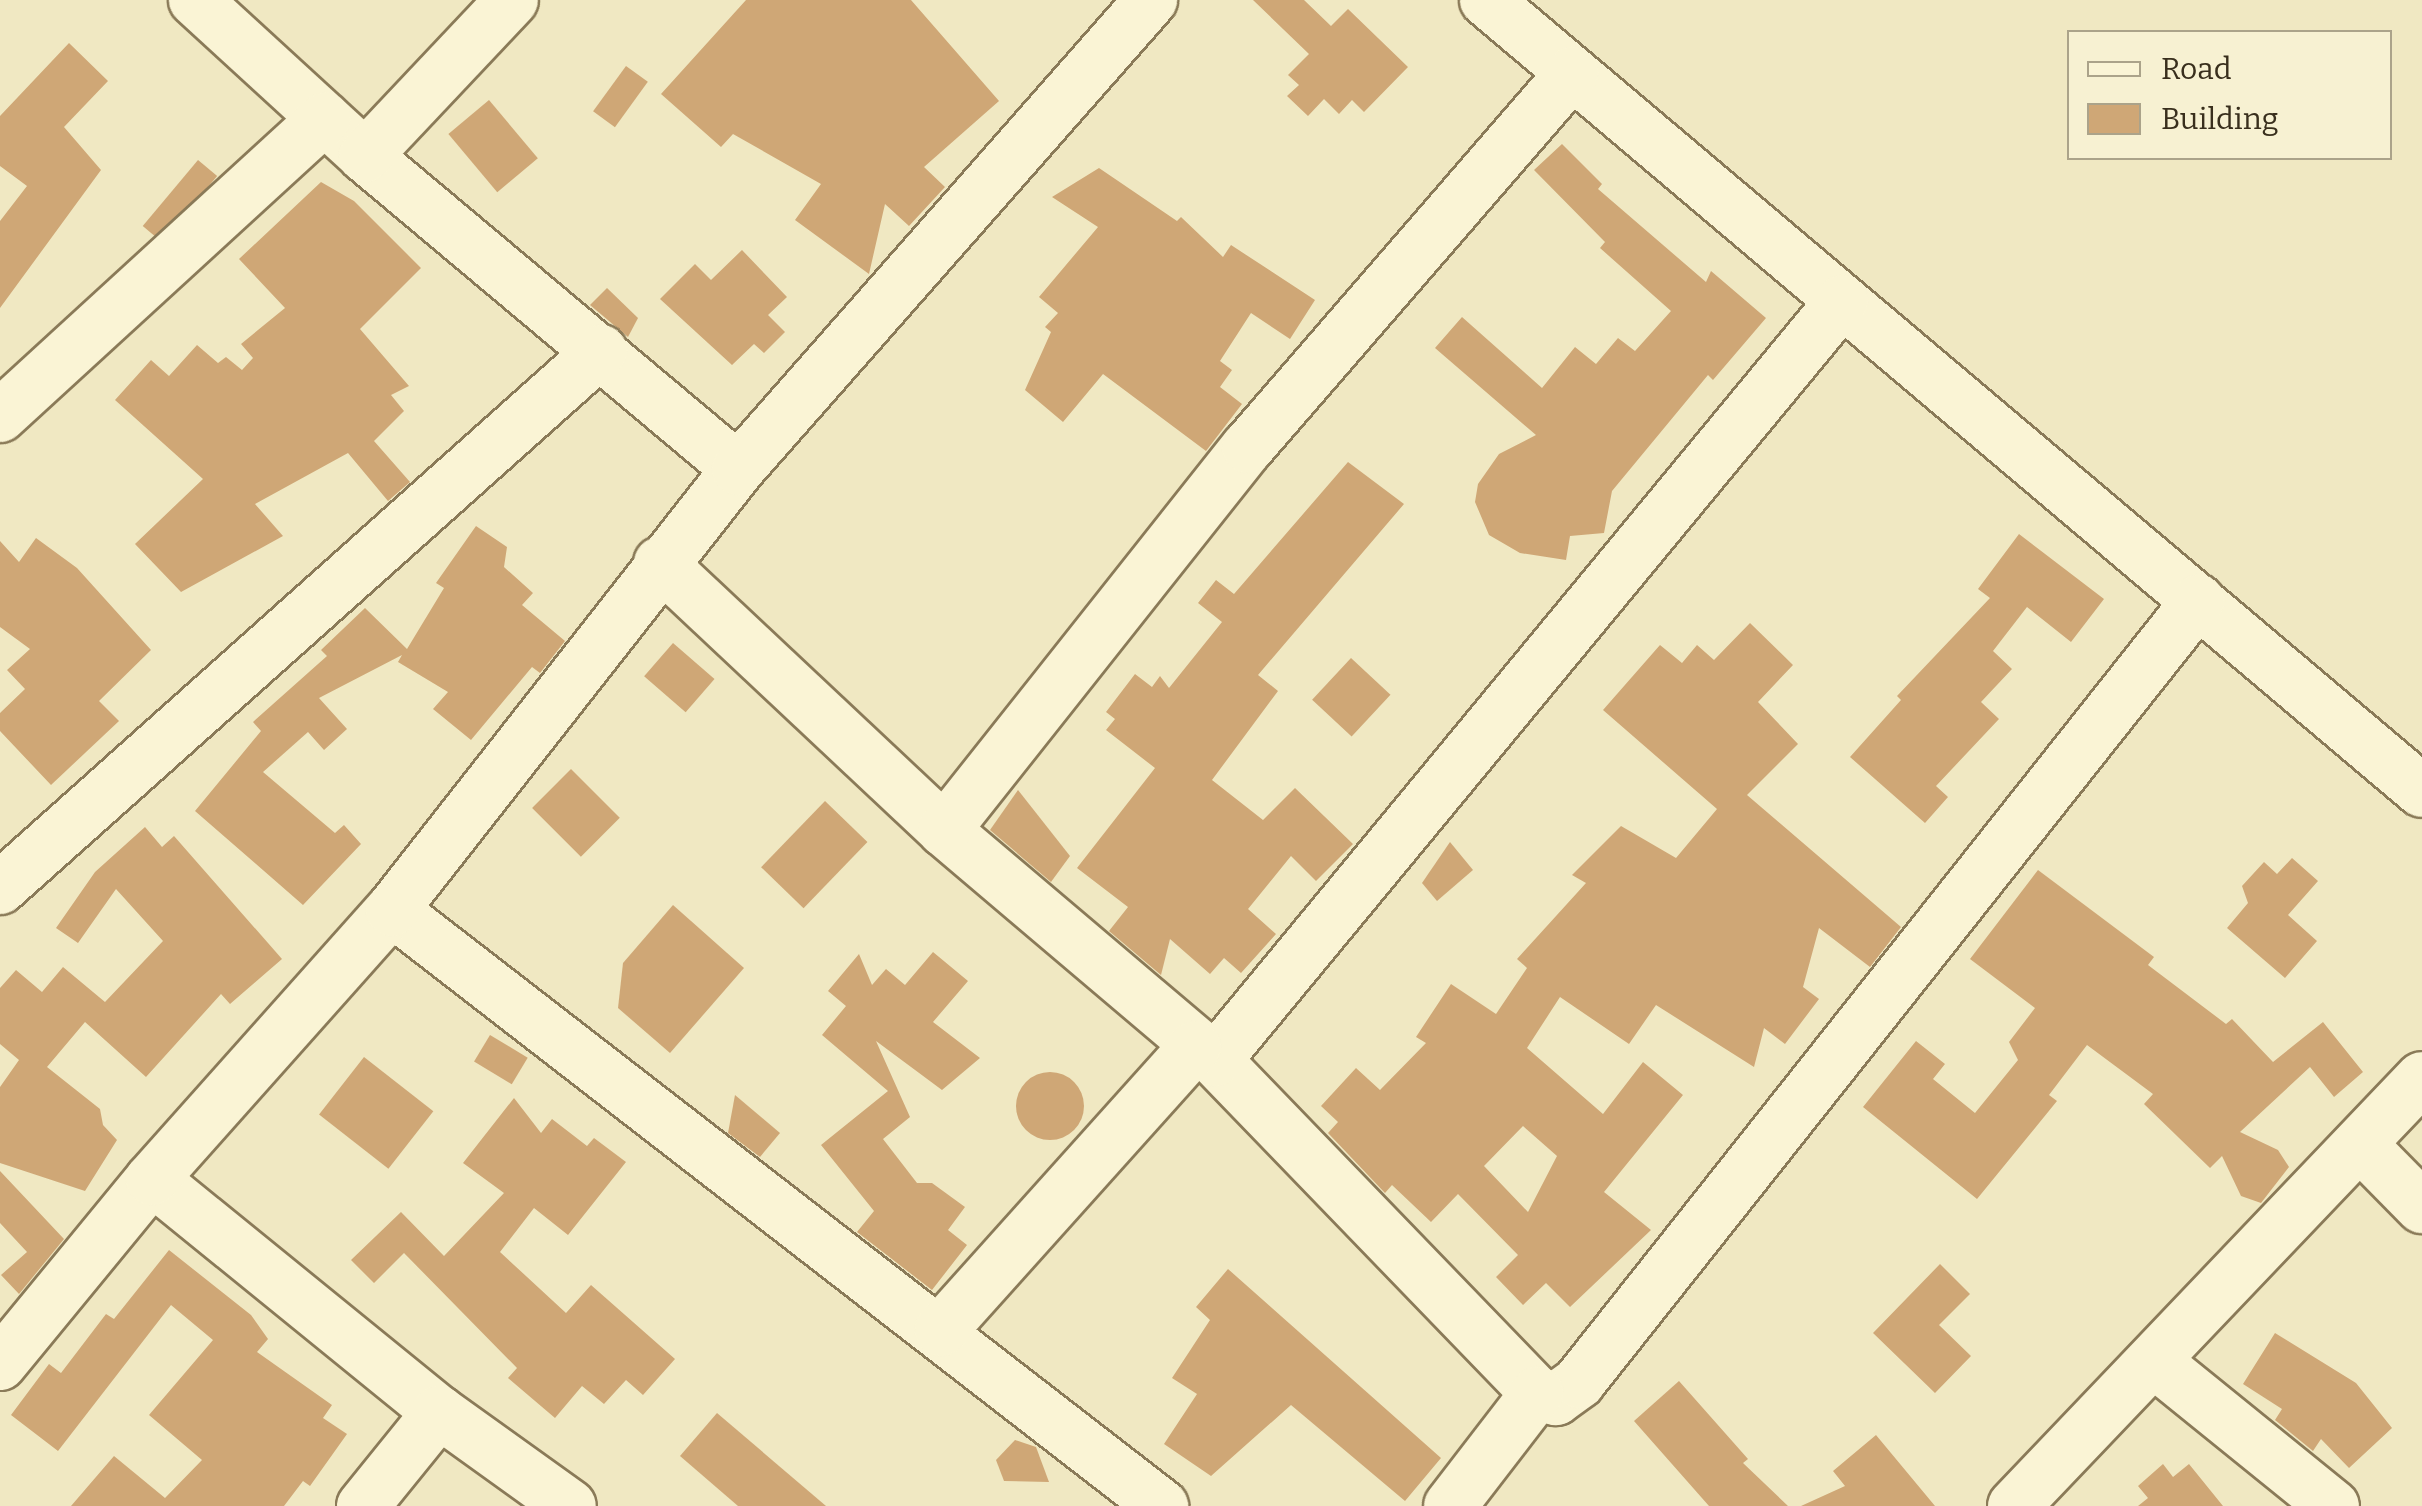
<!DOCTYPE html>
<style>
body{margin:0}
#map{position:relative;width:2422px;height:1506px;overflow:hidden;background:#f0e8c2;font-family:Bitter,serif}
div>[style]{position:absolute}
.building>*{inset:0;background:#cfa776;transform-origin:0 0}
.round{border-radius:50%}
.roads{filter:drop-shadow(2px 0 #8a7a58) drop-shadow(-2px 0 #8a7a58) drop-shadow(0 2px #8a7a58) drop-shadow(0 -2px #8a7a58)}
.minor>*{height:52px;margin:-26px;padding:0 26px;transform-origin:26px;border-radius:26px;background:#faf4d5}
span{translate:-50% -50%;white-space:nowrap;text-align:center;line-height:1.15;-webkit-text-stroke:8px #f7f1d2;paint-order:stroke}
.legend{position:absolute;left:2067px;top:30px;width:325px;height:130px;box-sizing:border-box;background:#f7f1d2;border:2px solid #aba38a;margin:0;padding:12px 18px;list-style:none;font-size:30px;color:#392f1d}
.legend li{display:flex;align-items:center;gap:20px;height:50px}
.legend b{width:50px;border:2px solid #aba38a}
</style>
<div id="map">
<div class="building">
<i style="clip-path:polygon(746px 0,911px 0,999px 101px,924px 167px,945px 187px,909px 226px,885px 204px,869px 274px,795px 220px,821px 184px,733px 134px,721px 147px,661px 94px)"></i>
<i style="clip-path:polygon(1253px 0,1304px 0,1331px 26px,1348px 9px,1408px 67px,1364px 112px,1352px 100px,1339px 114px,1324px 99px,1308px 116px,1287px 96px,1299px 85px,1288px 75px,1309px 54px)"></i>
<i style="clip-path:polygon(69px 43px,108px 81px,64px 127px,101px 170px,0 308px,0 221px,27px 186px,0 166px,0 116px)"></i>
<i style="left:626px;top:66px;width:27px;height:56px;rotate:36deg"></i>
<i style="left:489px;top:100px;width:76px;height:53px;rotate:50deg"></i>
<i style="clip-path:polygon(1562px 144px,1602px 184px,1598px 189px,1706px 282px,1711px 271px,1766px 318px,1713px 380px,1708px 375px,1612px 491px,1604px 533px,1570px 536px,1566px 560px,1520px 553px,1489px 535px,1475px 502px,1478px 484px,1499px 454px,1536px 435px,1435px 348px,1462px 317px,1542px 388px,1575px 347px,1596px 364px,1618px 338px,1635px 351px,1671px 311px,1600px 248px,1605px 242px,1534px 170px)"></i>
<i style="left:198px;top:160px;width:25px;height:86px;rotate:40deg"></i>
<i style="clip-path:polygon(1099px 168px,1177px 221px,1181px 217px,1223px 257px,1231px 245px,1315px 300px,1290px 339px,1251px 313px,1220px 361px,1232px 370px,1220px 387px,1242px 404px,1206px 451px,1103px 374px,1063px 422px,1025px 390px,1051px 332px,1045px 327px,1058px 313px,1039px 297px,1098px 227px,1052px 197px)"></i>
<i style="clip-path:polygon(321px 182px,354px 201px,421px 268px,360px 329px,409px 386px,391px 395px,404px 411px,374px 441px,410px 482px,388px 501px,348px 453px,255px 504px,283px 536px,181px 592px,135px 544px,203px 479px,115px 400px,151px 360px,169px 376px,197px 345px,218px 363px,226px 357px,242px 370px,253px 358px,241px 344px,285px 308px,239px 259px)"></i>
<i style="clip-path:polygon(742px 250px,787px 297px,768px 315px,785px 332px,764px 353px,754px 344px,732px 365px,660px 299px,695px 264px,711px 280px)"></i>
<i style="clip-path:polygon(607px 288px,638px 318px,628px 337px,590px 305px)"></i>
<i style="clip-path:polygon(1348px 462px,1404px 504px,1258px 675px,1278px 691px,1212px 780px,1263px 820px,1295px 788px,1353px 844px,1316px 881px,1291px 856px,1248px 909px,1276px 934px,1241px 973px,1224px 958px,1210px 974px,1170px 939px,1161px 975px,1109px 931px,1128px 907px,1077px 868px,1155px 768px,1106px 730px,1115px 719px,1106px 712px,1135px 674px,1152px 687px,1160px 676px,1169px 688px,1222px 622px,1198px 603px,1216px 580px,1234px 594px)"></i>
<i style="clip-path:polygon(476px 526px,507px 547px,504px 567px,533px 593px,522px 605px,565px 641px,540px 673px,532px 667px,471px 740px,433px 709px,448px 692px,398px 662px,402px 655px,319px 698px,347px 729px,324px 750px,308px 732px,263px 772px,335px 833px,344px 825px,361px 844px,303px 905px,195px 811px,261px 731px,253px 722px,327px 656px,321px 650px,365px 608px,407px 649px,444px 588px,436px 583px)"></i>
<i style="clip-path:polygon(2019px 534px,2104px 599px,2071px 642px,2027px 607px,1993px 651px,2012px 669px,1981px 702px,1999px 719px,1936px 786px,1948px 797px,1925px 823px,1850px 757px,1901px 700px,1897px 696px,1990px 598px,1978px 589px)"></i>
<i style="clip-path:polygon(36px 538px,77px 568px,151px 650px,99px 701px,119px 721px,51px 785px,0 731px,0 713px,25px 689px,7px 670px,30px 649px,0 627px,0 541px,19px 562px)"></i>
<i style="clip-path:polygon(evenodd,1750px 623px,1793px 665px,1758px 702px,1798px 744px,1747px 795px,1901px 927px,1870px 967px,1819px 928px,1803px 987px,1819px 999px,1785px 1044px,1764px 1028px,1754px 1067px,1656px 1005px,1629px 1044px,1560px 997px,1527px 1048px,1603px 1114px,1643px 1062px,1683px 1095px,1604px 1192px,1651px 1230px,1570px 1307px,1546px 1283px,1523px 1305px,1496px 1277px,1518px 1255px,1458px 1194px,1431px 1222px,1392px 1185px,1385px 1193px,1328px 1133px,1338px 1122px,1321px 1106px,1356px 1068px,1380px 1090px,1426px 1043px,1416px 1037px,1451px 984px,1496px 1014px,1527px 968px,1517px 959px,1586px 883px,1572px 875px,1621px 826px,1676px 858px,1717px 809px,1603px 710px,1660px 645px,1682px 663px,1697px 645px,1714px 660px,1750px 623px,1523px 1126px,1557px 1156px,1528px 1212px,1484px 1166px,1523px 1126px)"></i>
<i style="left:673px;top:643px;width:55px;height:44px;rotate:41deg"></i>
<i style="left:1351px;top:658px;width:54px;height:57px;rotate:43deg"></i>
<i style="left:571px;top:769px;width:69px;height:55px;rotate:45deg"></i>
<i style="clip-path:polygon(1018px 790px,1070px 856px,1051px 882px,990px 830px)"></i>
<i style="left:825px;top:801px;width:59px;height:92px;rotate:44deg"></i>
<i style="clip-path:polygon(145px 827px,162px 847px,174px 836px,282px 959px,230px 1004px,221px 994px,146px 1077px,85px 1022px,47px 1067px,100px 1109px,103px 1125px,117px 1140px,85px 1191px,0 1163px,0 1087px,19px 1060px,0 1044px,0 988px,16px 970px,42px 992px,63px 967px,105px 1002px,163px 941px,116px 889px,78px 943px,56px 928px,95px 872px)"></i>
<i style="clip-path:polygon(1450px 842px,1473px 870px,1437px 901px,1422px 883px)"></i>
<i style="clip-path:polygon(2292px 858px,2318px 881px,2288px 915px,2317px 941px,2285px 978px,2227px 928px,2248px 903px,2242px 886px,2264px 862px,2277px 874px)"></i>
<i style="clip-path:polygon(2038px 870px,2154px 957px,2148px 965px,2226px 1024px,2232px 1019px,2273px 1062px,2323px 1022px,2363px 1072px,2334px 1097px,2310px 1067px,2240px 1132px,2278px 1150px,2289px 1167px,2261px 1203px,2241px 1196px,2222px 1156px,2210px 1168px,2144px 1104px,2153px 1094px,2087px 1045px,2049px 1095px,2057px 1101px,1977px 1199px,1863px 1107px,1916px 1041px,1945px 1064px,1933px 1079px,1975px 1113px,2018px 1060px,2009px 1042px,2035px 1008px,1970px 959px)"></i>
<i style="clip-path:polygon(673px 905px,744px 968px,670px 1053px,618px 1008px,623px 963px)"></i>
<i style="clip-path:polygon(933px 952px,968px 981px,933px 1022px,980px 1058px,942px 1090px,876px 1041px,910px 1117px,883px 1139px,917px 1183px,932px 1183px,965px 1207px,948px 1230px,967px 1245px,932px 1290px,857px 1232px,874px 1211px,821px 1145px,888px 1091px,822px 1035px,846px 1006px,828px 991px,859px 954px,872px 985px,886px 969px,905px 985px)"></i>
<i style="left:490px;top:1035px;width:44px;height:31px;rotate:31deg"></i>
<i style="left:364px;top:1057px;width:88px;height:73px;rotate:38deg"></i>
<i class="round" style="left:1016px;top:1072px;width:68px;height:68px"></i>
<i style="clip-path:polygon(735px 1095px,780px 1133px,760px 1157px,728px 1133px)"></i>
<i style="clip-path:polygon(514px 1098px,541px 1133px,552px 1119px,587px 1146px,594px 1138px,626px 1162px,568px 1235px,534px 1208px,500px 1252px,566px 1313px,591px 1285px,675px 1359px,643px 1395px,626px 1380px,604px 1404px,582px 1386px,555px 1418px,508px 1378px,517px 1368px,404px 1253px,374px 1283px,351px 1260px,401px 1212px,444px 1256px,504px 1193px,463px 1163px)"></i>
<i style="clip-path:polygon(0 1171px,64px 1239px,19px 1294px,1px 1275px,27px 1252px,0 1223px)"></i>
<i style="clip-path:polygon(169px 1250px,251px 1315px,268px 1339px,257px 1352px,332px 1405px,323px 1418px,347px 1434px,310px 1486px,303px 1481px,284px 1506px,71px 1506px,114px 1456px,165px 1498px,202px 1460px,149px 1415px,213px 1340px,171px 1305px,58px 1451px,11px 1415px,49px 1364px,61px 1373px,106px 1314px,114px 1319px)"></i>
<i style="clip-path:polygon(1940px 1264px,1970px 1294px,1939px 1325px,1971px 1356px,1935px 1393px,1873px 1333px)"></i>
<i style="clip-path:polygon(1228px 1269px,1441px 1458px,1405px 1501px,1291px 1405px,1211px 1476px,1164px 1444px,1197px 1394px,1172px 1378px,1210px 1320px,1196px 1307px)"></i>
<i style="clip-path:polygon(2275px 1333px,2356px 1383px,2392px 1428px,2349px 1468px,2321px 1439px,2313px 1451px,2275px 1420px,2282px 1409px,2243px 1384px)"></i>
<i style="clip-path:polygon(1679px 1381px,1748px 1459px,1743px 1463px,1788px 1506px,1709px 1506px,1634px 1421px)"></i>
<i style="clip-path:polygon(717px 1413px,826px 1506px,738px 1506px,680px 1456px)"></i>
<i style="clip-path:polygon(1876px 1435px,1935px 1506px,1801px 1506px,1845px 1486px,1833px 1471px)"></i>
<i style="clip-path:polygon(1015px 1440px,1036px 1447px,1049px 1482px,1004px 1481px,996px 1460px)"></i>
<i style="clip-path:polygon(2163px 1464px,2173px 1477px,2189px 1464px,2223px 1506px,2138px 1506px,2148px 1498px,2138px 1486px)"></i>
</div>
<div class="roads">
<div class="minor">
<i style="left:195px;top:0;width:231px;rotate:42.5deg"></i>
<i style="left:365px;top:156px;width:487px;rotate:40deg"></i>
<i style="left:1486px;top:0;width:1225px;rotate:40.2deg"></i>
<i style="left:365px;top:156px;width:214px;rotate:-46.7deg"></i>
<i style="left:0;top:416px;width:440px;rotate:-42.5deg"></i>
<i style="left:660px;top:563px;width:390px;rotate:43.2deg"></i>
<i style="left:944px;top:830px;width:355px;rotate:40.3deg"></i>
<i style="left:1215px;top:1060px;width:463px;rotate:46deg"></i>
<i style="left:1537px;top:1393px;width:20px;rotate:18deg"></i>
<i style="left:1556px;top:1399px;width:29px;rotate:-36deg"></i>
<i style="left:1579px;top:1382px;width:997px;rotate:-51.6deg"></i>
<i style="left:944px;top:830px;width:489px;rotate:-51.6deg"></i>
<i style="left:1248px;top:447px;width:495px;rotate:-49.1deg"></i>
<i style="left:0;top:888px;width:806px;rotate:-41.78deg"></i>
<i style="left:392px;top:910px;width:974px;rotate:37.74deg"></i>
<i style="left:1215px;top:1060px;width:984px;rotate:-50.44deg"></i>
<i style="left:2361px;top:1145px;width:87px;rotate:45.5deg"></i>
<i style="left:152px;top:1179px;width:370px;rotate:39.1deg"></i>
<i style="left:439px;top:1412px;width:161px;rotate:35.7deg"></i>
<i style="left:941px;top:1330px;width:380px;rotate:-48.1deg"></i>
<i style="left:2155px;top:1362px;width:229px;rotate:39deg"></i>
<i style="left:0;top:1364px;width:239px;rotate:-50.6deg"></i>
<i style="left:152px;top:1179px;width:361px;rotate:-48.3deg"></i>
<i style="left:392px;top:910px;width:561px;rotate:-51.88deg"></i>
<i style="left:738px;top:469px;width:625px;rotate:-48.63deg"></i>
<i style="left:363px;top:1506px;width:121px;rotate:-51deg"></i>
<i style="left:1450px;top:1506px;width:143px;rotate:-52.4deg"></i>
<i style="left:2014px;top:1506px;width:591px;rotate:-46.37deg"></i>
</div>
</div>
<ul class="legend">
<li><b style="height:12px;background:#faf4d5"></b>Road</li>
<li><b style="height:28px;background:#cfa776"></b>Building</li>
</ul>
</div>
